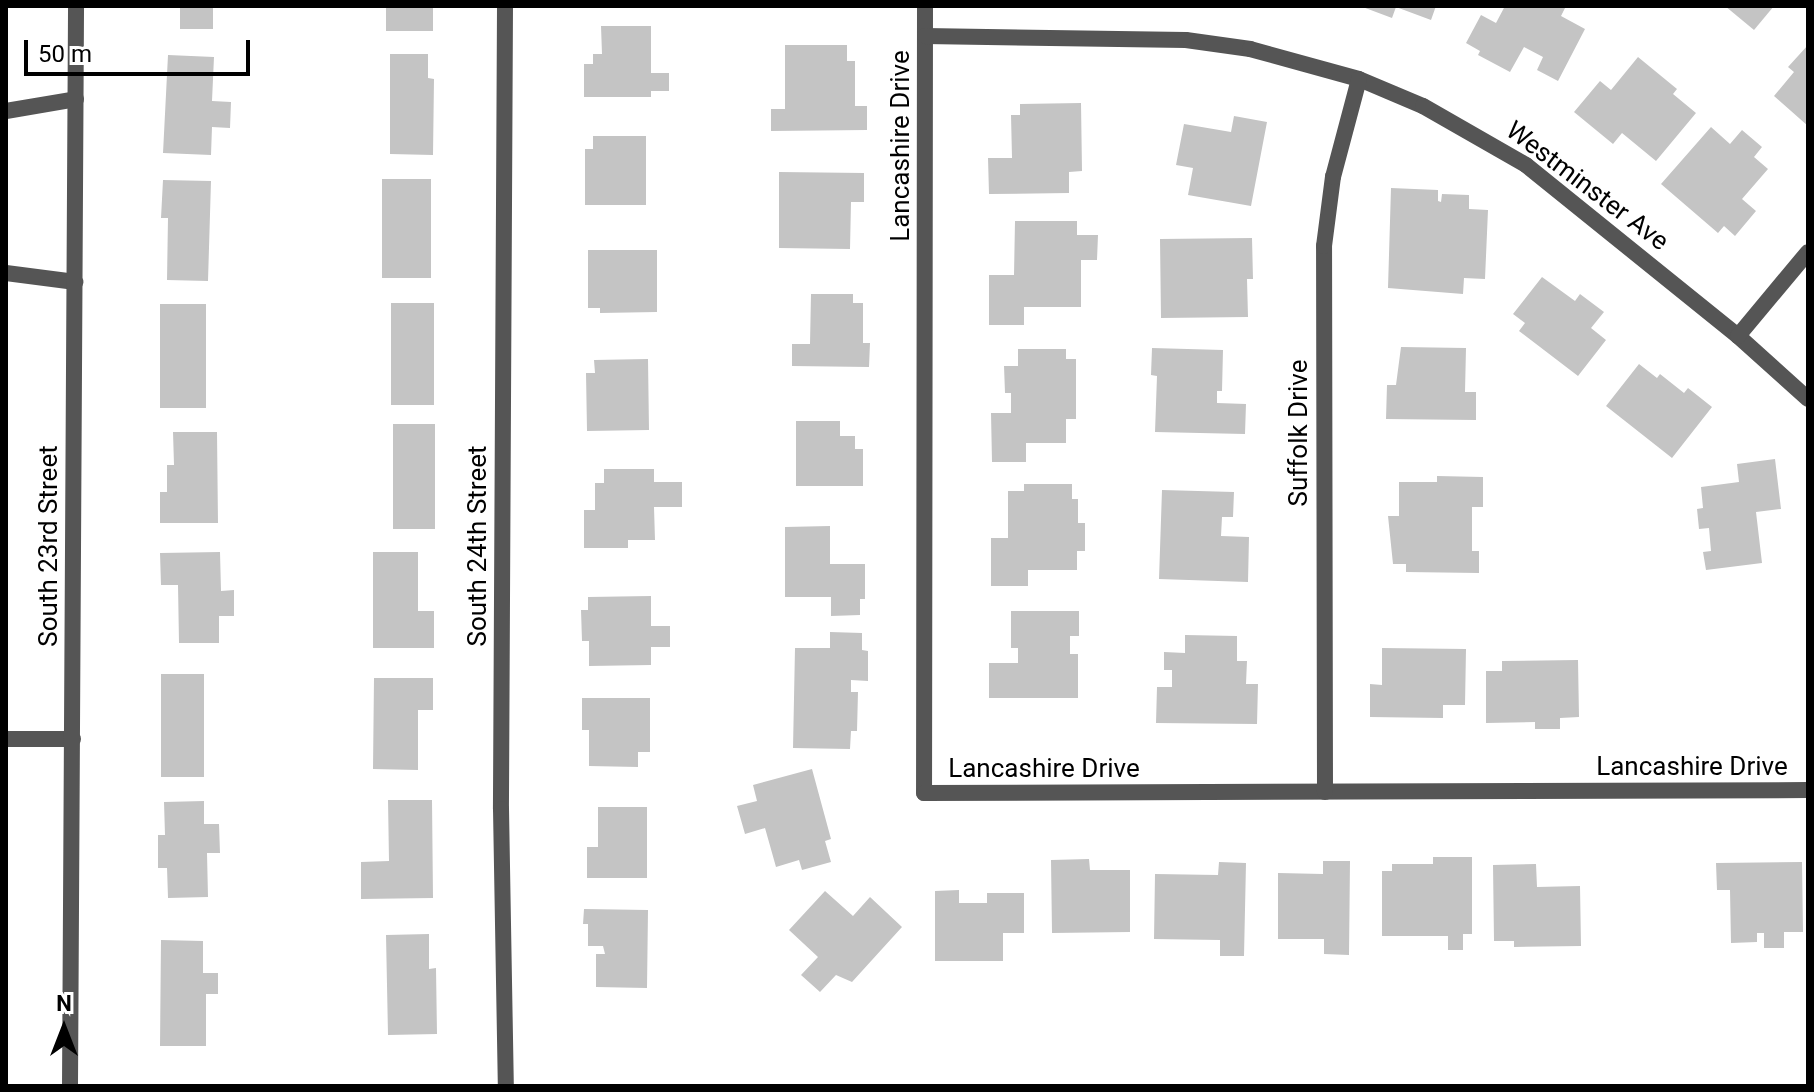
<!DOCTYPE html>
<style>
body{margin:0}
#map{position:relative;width:1814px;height:1092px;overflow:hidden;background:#fff;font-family:Roboto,sans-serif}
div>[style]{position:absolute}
.building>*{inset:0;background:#c4c4c4;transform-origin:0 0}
.minor>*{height:16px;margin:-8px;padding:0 8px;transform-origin:8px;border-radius:8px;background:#555}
span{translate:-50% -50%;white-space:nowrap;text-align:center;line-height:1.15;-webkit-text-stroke:6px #fff;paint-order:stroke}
.street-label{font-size:26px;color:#000}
.frame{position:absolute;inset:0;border:8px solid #000;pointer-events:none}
.north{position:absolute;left:24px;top:988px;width:80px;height:80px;-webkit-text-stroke:6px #fff;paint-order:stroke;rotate:0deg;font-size:22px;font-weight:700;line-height:32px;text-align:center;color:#000}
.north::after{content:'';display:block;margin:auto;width:28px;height:36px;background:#000;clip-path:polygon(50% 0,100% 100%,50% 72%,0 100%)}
.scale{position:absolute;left:24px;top:40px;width:226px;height:36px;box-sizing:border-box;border:4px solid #000;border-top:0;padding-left:10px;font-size:24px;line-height:28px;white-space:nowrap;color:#000;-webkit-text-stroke:6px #fff;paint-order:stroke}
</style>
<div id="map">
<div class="building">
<i style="left:180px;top:6px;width:33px;height:23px"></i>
<i style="left:386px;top:6px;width:47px;height:25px"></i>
<i style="clip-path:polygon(1360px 6px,1436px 6px,1431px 20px,1396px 7px,1392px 18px)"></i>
<i style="clip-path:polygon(1505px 6px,1566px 6px,1561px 16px,1585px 29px,1558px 81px,1537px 70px,1543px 57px,1524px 47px,1510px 72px,1478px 55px,1480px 51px,1466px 43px,1481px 15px,1496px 23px)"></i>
<i style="clip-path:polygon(1725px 6px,1774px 6px,1754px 30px)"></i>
<i style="clip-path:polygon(601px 26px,651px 26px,651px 73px,669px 73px,669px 91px,651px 91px,651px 97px,584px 97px,584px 64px,593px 64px,593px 54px,602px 54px)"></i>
<i style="clip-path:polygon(785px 45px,847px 45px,847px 61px,855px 61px,855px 106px,867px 106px,867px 130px,771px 131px,771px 109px,785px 109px)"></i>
<i style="clip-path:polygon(1808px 45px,1808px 126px,1774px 96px,1794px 72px,1788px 67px)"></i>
<i style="clip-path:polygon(390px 54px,428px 54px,428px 78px,434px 79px,433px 155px,390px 154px)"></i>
<i style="clip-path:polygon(168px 55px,214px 57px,212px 101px,231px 102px,230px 128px,212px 127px,211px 155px,163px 153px)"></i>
<i style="clip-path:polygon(1638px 57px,1677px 89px,1673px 94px,1696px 113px,1656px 161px,1622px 133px,1613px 144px,1574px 112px,1600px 81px,1611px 90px)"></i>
<i style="clip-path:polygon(1081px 103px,1082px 171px,1069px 172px,1069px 193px,989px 194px,988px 158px,1012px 158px,1011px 115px,1020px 115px,1020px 104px)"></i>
<i style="clip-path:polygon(1234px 116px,1267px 122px,1251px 206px,1188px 195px,1193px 168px,1176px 165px,1184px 124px,1231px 132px)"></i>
<i style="clip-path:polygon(1711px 127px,1730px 144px,1742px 130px,1762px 147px,1754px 157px,1768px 169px,1742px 199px,1756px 211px,1735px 236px,1724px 226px,1718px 233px,1661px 184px)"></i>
<i style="clip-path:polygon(593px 136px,646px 136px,646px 205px,585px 205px,585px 149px,593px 149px)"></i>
<i style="clip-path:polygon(779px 172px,864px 173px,864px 202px,851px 202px,850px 249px,779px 248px)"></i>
<i style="left:382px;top:179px;width:49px;height:99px"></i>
<i style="clip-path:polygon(163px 180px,211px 181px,208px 281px,167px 280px,168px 218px,161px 218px)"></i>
<i style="clip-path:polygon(1391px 188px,1438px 190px,1438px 201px,1441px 202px,1442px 194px,1469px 195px,1469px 209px,1488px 210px,1485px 279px,1464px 278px,1463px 294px,1388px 288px)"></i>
<i style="clip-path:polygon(1015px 221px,1077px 221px,1077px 235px,1098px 235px,1097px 260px,1081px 260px,1081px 307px,1024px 307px,1024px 325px,989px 325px,989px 275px,1014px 275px)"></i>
<i style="clip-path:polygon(1252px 238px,1253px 279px,1247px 279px,1248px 317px,1161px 318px,1160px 239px)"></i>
<i style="clip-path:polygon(588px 250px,657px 250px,657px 312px,600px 313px,600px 308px,588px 308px)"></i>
<i style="clip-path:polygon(1542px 277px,1575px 301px,1580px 294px,1604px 312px,1591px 328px,1606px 340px,1578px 376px,1519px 331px,1525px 323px,1513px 314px)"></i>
<i style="clip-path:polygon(811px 294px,853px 294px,853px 303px,863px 303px,863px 343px,870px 343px,869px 367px,792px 366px,792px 344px,810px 344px)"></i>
<i style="left:391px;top:303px;width:43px;height:102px"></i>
<i style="left:160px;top:304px;width:46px;height:104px"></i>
<i style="clip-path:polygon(1401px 347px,1466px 348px,1465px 392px,1476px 392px,1476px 420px,1386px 419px,1387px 385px,1396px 385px)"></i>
<i style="clip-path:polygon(1152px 348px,1223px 350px,1222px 391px,1217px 391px,1217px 403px,1246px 404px,1245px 434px,1155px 432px,1157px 376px,1151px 375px)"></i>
<i style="clip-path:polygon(1018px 349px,1066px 349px,1066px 359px,1076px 359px,1076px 419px,1066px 419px,1066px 443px,1026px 443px,1026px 462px,992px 462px,991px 413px,1011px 413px,1011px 393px,1005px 393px,1004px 366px,1018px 366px)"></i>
<i style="clip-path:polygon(648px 359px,649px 430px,587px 431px,586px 373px,595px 373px,594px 360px)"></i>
<i style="clip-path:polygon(1639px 364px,1657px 378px,1660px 374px,1684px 393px,1688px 388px,1712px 407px,1672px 458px,1606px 406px)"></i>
<i style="clip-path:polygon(796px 421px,840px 421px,840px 436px,855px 436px,855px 449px,863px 449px,863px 486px,796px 486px)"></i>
<i style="left:393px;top:424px;width:42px;height:105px"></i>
<i style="clip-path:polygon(173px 432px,217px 432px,218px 523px,160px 523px,160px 492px,167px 492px,167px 465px,174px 465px)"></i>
<i style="clip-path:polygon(1775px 459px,1781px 509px,1756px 512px,1762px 563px,1706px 570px,1703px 552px,1711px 551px,1709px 528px,1699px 529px,1697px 509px,1703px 508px,1701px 487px,1739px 482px,1737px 464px)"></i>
<i style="clip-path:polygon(604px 469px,654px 469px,654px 482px,682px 482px,682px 507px,654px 507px,655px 540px,628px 540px,628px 548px,584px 548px,584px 510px,595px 510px,595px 483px,604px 483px)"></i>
<i style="clip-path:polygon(1437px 476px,1483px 477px,1483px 507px,1472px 507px,1472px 551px,1479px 551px,1479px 573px,1406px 572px,1406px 564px,1393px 564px,1388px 516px,1399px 516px,1399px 482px,1437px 482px)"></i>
<i style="clip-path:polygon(1024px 484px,1072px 484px,1072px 499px,1078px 499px,1078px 523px,1085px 523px,1085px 551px,1077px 551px,1077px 570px,1028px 570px,1028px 586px,991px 586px,991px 538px,1008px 538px,1008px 491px,1024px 491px)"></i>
<i style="clip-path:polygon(1162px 490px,1234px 492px,1233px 517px,1222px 517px,1221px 536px,1249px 537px,1248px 582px,1159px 579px)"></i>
<i style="clip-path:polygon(830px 526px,830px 564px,865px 564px,865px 599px,860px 599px,860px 615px,831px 616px,831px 597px,785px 597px,785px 527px)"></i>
<i style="clip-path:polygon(220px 552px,221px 591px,234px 590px,234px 616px,219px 616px,219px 643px,179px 643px,178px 585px,161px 585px,160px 553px)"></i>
<i style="clip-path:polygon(373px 552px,418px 552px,418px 611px,434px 611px,434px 648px,373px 648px)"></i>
<i style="clip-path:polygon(651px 596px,651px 626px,670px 626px,670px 647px,651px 647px,651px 665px,589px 666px,589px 641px,582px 641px,581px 610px,588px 610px,588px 597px)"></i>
<i style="clip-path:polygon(1011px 611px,1079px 611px,1079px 636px,1070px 636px,1070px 654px,1078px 654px,1078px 698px,989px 698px,989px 663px,1018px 663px,1018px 648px,1011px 648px)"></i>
<i style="clip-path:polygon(830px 632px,862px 633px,862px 650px,868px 651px,868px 681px,851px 680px,851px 692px,858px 692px,857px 731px,851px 731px,850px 749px,793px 748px,795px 648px,830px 648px)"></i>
<i style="clip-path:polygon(1185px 635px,1237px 636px,1237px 661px,1247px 661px,1246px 684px,1258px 684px,1257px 724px,1156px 723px,1157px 687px,1172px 687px,1172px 670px,1164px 670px,1164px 652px,1185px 653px)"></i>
<i style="clip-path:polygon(1382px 648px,1466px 649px,1465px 705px,1443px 705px,1443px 718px,1370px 717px,1370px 684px,1382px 685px)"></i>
<i style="clip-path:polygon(1578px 660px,1579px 717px,1560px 718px,1560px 729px,1535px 729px,1535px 722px,1486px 723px,1486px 671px,1502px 671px,1502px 661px)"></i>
<i style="left:161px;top:674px;width:43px;height:103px"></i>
<i style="clip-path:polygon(374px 678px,433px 678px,433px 710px,418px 710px,418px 770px,373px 769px)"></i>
<i style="clip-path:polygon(582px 698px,650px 698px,650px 752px,638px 752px,638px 767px,589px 766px,589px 730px,582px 730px)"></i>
<i style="clip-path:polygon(812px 769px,831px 839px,825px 841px,831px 862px,802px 870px,799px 860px,776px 867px,765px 828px,745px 834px,737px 806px,757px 801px,753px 785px)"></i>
<i style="clip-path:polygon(388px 800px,432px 800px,433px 898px,361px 899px,361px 862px,389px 861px)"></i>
<i style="clip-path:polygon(204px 801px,204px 824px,219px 824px,220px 853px,207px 853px,208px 897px,168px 898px,167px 868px,158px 868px,158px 835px,165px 835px,164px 802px)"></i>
<i style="clip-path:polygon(598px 807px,647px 807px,647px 878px,587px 878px,587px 847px,598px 847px)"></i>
<i style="clip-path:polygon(1433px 857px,1472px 857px,1472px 934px,1463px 934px,1463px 950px,1448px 950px,1448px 936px,1382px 936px,1382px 871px,1392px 871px,1392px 864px,1433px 864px)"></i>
<i style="clip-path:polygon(1089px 859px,1090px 870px,1130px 870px,1130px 932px,1052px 933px,1051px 860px)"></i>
<i style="clip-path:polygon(1323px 861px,1350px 861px,1349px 955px,1324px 954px,1324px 939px,1278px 939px,1278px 873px,1323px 874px)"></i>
<i style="clip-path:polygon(1219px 862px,1246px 863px,1244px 956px,1220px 956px,1220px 940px,1154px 939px,1155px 874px,1218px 875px)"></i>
<i style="clip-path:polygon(1802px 862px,1803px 932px,1784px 932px,1784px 948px,1764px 948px,1764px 933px,1757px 933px,1757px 942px,1731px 943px,1730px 890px,1717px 890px,1716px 863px)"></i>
<i style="clip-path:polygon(1536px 864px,1537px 887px,1580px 886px,1581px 946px,1514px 947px,1514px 941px,1494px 941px,1493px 865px)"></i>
<i style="clip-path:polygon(959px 890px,959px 903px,987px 903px,987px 893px,1024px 893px,1024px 933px,1003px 933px,1003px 961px,935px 961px,935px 891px)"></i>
<i style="clip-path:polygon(825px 891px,853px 916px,870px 897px,902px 927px,852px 982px,836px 975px,820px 992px,801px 975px,818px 957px,789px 930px)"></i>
<i style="clip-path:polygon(584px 909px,648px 910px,647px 988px,596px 987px,596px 954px,605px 954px,603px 946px,588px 946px,588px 924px,583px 924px)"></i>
<i style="clip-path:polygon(429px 934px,429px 969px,436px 968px,437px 1034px,388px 1035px,386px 935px)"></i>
<i style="clip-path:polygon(161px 940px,203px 941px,203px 973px,218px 973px,218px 994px,206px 994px,206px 1046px,160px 1046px)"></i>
</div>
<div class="minor">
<i style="left:505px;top:6px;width:803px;rotate:90.29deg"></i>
<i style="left:501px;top:809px;width:277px;rotate:89deg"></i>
<i style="left:925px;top:6px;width:787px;rotate:90.07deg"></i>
<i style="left:924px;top:793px;width:884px;rotate:-0.19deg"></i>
<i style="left:925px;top:36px;width:261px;rotate:0.9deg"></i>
<i style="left:1186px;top:40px;width:65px;rotate:8deg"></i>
<i style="left:1250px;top:49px;width:113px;rotate:15.4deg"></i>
<i style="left:1359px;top:79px;width:69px;rotate:22.9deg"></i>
<i style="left:1423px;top:106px;width:119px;rotate:29.8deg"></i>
<i style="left:1526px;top:165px;width:272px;rotate:38.9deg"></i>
<i style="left:1738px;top:336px;width:94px;rotate:42deg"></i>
<i style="left:6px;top:111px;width:71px;rotate:-9.7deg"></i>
<i style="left:6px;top:273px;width:70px;rotate:7.4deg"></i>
<i style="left:1738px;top:336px;width:109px;rotate:-50.2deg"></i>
<i style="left:6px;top:739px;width:67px"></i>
<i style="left:1325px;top:792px;width:546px;rotate:-90.1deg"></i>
<i style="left:1324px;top:246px;width:70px;rotate:-82.6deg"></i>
<i style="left:1333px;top:177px;width:101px;rotate:-75.1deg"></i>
<i style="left:70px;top:1086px;width:1080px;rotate:-89.68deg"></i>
</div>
<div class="street-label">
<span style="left:901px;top:146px;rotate:-90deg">Lancashire Drive</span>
<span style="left:1587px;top:186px;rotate:37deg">Westminster Ave</span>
<span style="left:1299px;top:433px;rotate:-90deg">Suffolk Drive</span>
<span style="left:49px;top:546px;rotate:-90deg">South 23rd Street</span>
<span style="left:478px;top:546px;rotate:-90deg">South 24th Street</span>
<span style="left:1692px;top:767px">Lancashire Drive</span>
<span style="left:1044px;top:769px">Lancashire Drive</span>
</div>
<div class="frame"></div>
<div class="north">N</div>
<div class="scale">50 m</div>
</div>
